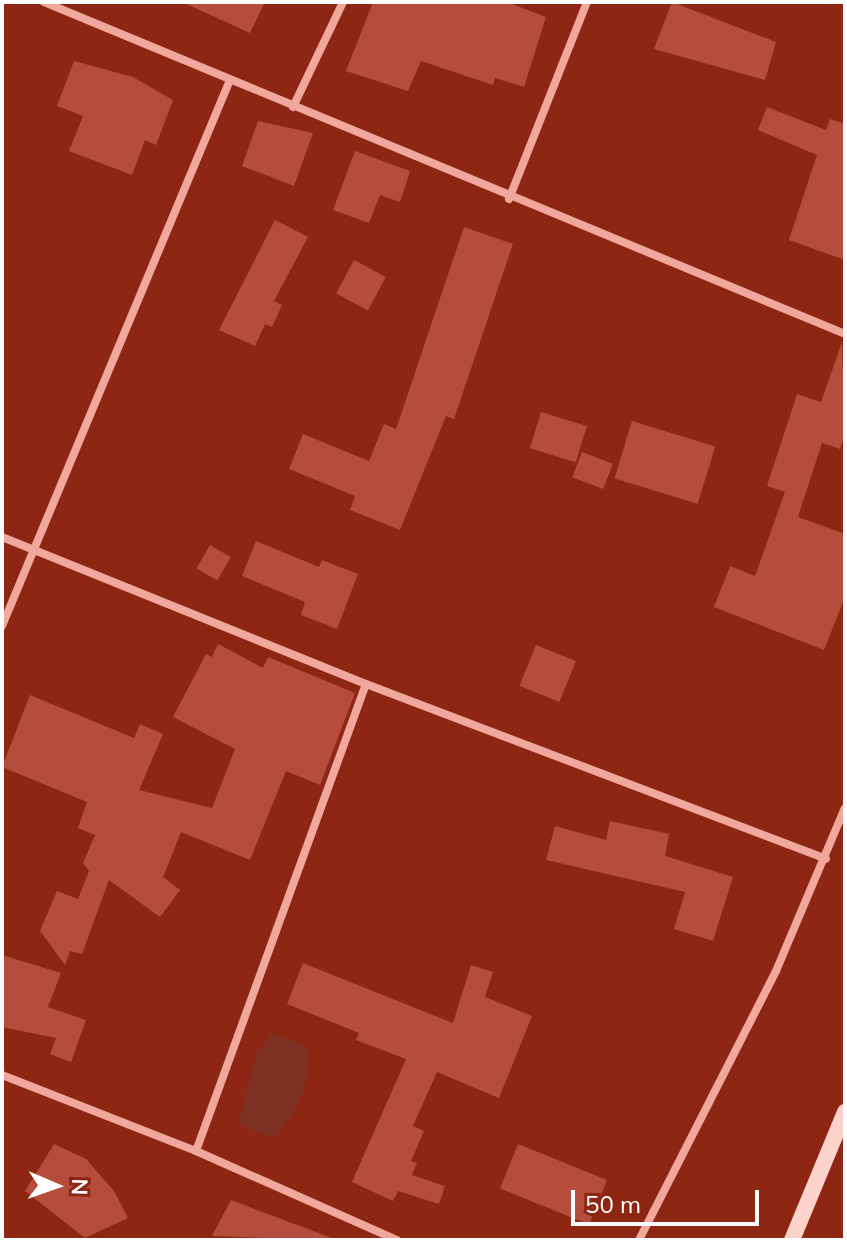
<!DOCTYPE html>
<style>
body{margin:0}
#map{position:relative;width:847px;height:1242px;overflow:hidden;background:#8d2613;font-family:Mulish,sans-serif}
div>[style]{position:absolute}
.water>*{inset:0;background:#7e3022}
.building>*{inset:0;background:#b64d3c;transform-origin:0 0}
.street>*{height:8px;margin:-4px;padding:0 4px;transform-origin:4px;border-radius:4px;background:#f1a89c}
.secondary>*{height:16px;margin:-8px;padding:0 8px;transform-origin:8px;border-radius:8px;background:#fcd2cb}
span{translate:-50% -50%;white-space:nowrap;text-align:center;line-height:1.15;-webkit-text-stroke:6px #8d2613;paint-order:stroke}
.frame{position:absolute;inset:0;border:4px solid #fff;pointer-events:none}
.north{position:absolute;left:16px;top:1146px;width:80px;height:80px;-webkit-text-stroke:6px #8d2613;paint-order:stroke;rotate:92deg;font-size:22px;font-weight:700;line-height:32px;text-align:center;color:#fff}
.north::after{content:'';display:block;margin:auto;width:28px;height:36px;background:#fff;clip-path:polygon(50% 0,100% 100%,50% 72%,0 100%)}
.scale{position:absolute;left:571px;top:1190px;width:188px;height:36px;box-sizing:border-box;border:4px solid #fff;border-top:0;padding-left:10px;font-size:24px;line-height:28px;white-space:nowrap;color:#fff;-webkit-text-stroke:6px #8d2613;paint-order:stroke}
</style>
<div id="map">
<div class="water">
<i style="clip-path:polygon(272px 1032px,308px 1047px,306px 1085px,293px 1114px,273px 1139px,238px 1124px,256px 1054px)"></i>
</div>
<div class="building">
<i style="clip-path:polygon(182px 2px,265px 2px,250px 33px)"></i>
<i style="clip-path:polygon(373px 2px,507px 2px,546px 17px,524px 87px,495px 78px,493px 85px,421px 61px,408px 91px,346px 71px)"></i>
<i style="clip-path:polygon(672px 2px,776px 42px,765px 80px,654px 49px)"></i>
<i style="clip-path:polygon(74px 61px,133px 77px,173px 100px,156px 145px,145px 140px,132px 175px,69px 151px,83px 116px,57px 106px)"></i>
<i style="clip-path:polygon(767px 107px,826px 130px,830px 119px,845px 124px,845px 260px,789px 240px,817px 155px,758px 130px)"></i>
<i style="clip-path:polygon(258px 121px,313px 133px,294px 186px,242px 166px)"></i>
<i style="clip-path:polygon(355px 151px,410px 171px,400px 202px,380px 195px,369px 223px,333px 210px)"></i>
<i style="clip-path:polygon(275px 220px,308px 237px,274px 301px,282px 305px,272px 327px,265px 324px,255px 346px,219px 330px)"></i>
<i style="clip-path:polygon(464px 227px,513px 244px,454px 419px,446px 416px,400px 530px,350px 510px,355px 496px,289px 469px,303px 434px,369px 461px,384px 424px,396px 429px)"></i>
<i style="left:354px;top:260px;width:36px;height:38px;rotate:28deg"></i>
<i style="clip-path:polygon(842px 342px,845px 434px,840px 449px,822px 443px,798px 517px,845px 534px,845px 597px,824px 650px,714px 607px,730px 566px,755px 576px,785px 492px,767px 486px,797px 394px,821px 402px)"></i>
<i style="left:541px;top:412px;width:48px;height:38px;rotate:17deg"></i>
<i style="left:632px;top:421px;width:87px;height:60px;rotate:17deg"></i>
<i style="left:582px;top:452px;width:33px;height:27px;rotate:21deg"></i>
<i style="clip-path:polygon(256px 541px,319px 567px,322px 560px,358px 574px,337px 629px,301px 615px,305px 602px,242px 576px)"></i>
<i style="left:210px;top:545px;width:24px;height:27px;rotate:30deg"></i>
<i style="clip-path:polygon(218px 644px,263px 668px,268px 657px,355px 693px,320px 785px,286px 771px,250px 860px,181px 832px,163px 877px,180px 890px,160px 917px,109px 880px,82px 954px,70px 951px,65px 965px,40px 931px,57px 891px,78px 899px,89px 871px,83px 863px,95px 835px,78px 828px,87px 802px,2px 767px,30px 695px,134px 738px,140px 724px,163px 734px,139px 790px,212px 808px,235px 749px,173px 717px,206px 654px,212px 657px)"></i>
<i style="left:536px;top:645px;width:43px;height:44px;rotate:22deg"></i>
<i style="clip-path:polygon(610px 821px,669px 834px,665px 856px,733px 877px,713px 941px,674px 929px,685px 892px,546px 860px,555px 826px,606px 840px)"></i>
<i style="clip-path:polygon(2px 955px,61px 973px,48px 1007px,86px 1020px,71px 1062px,50px 1054px,56px 1038px,2px 1027px)"></i>
<i style="clip-path:polygon(303px 963px,453px 1023px,471px 965px,493px 972px,485px 997px,532px 1016px,499px 1098px,437px 1072px,413px 1126px,424px 1131px,411px 1161px,417px 1163px,412px 1175px,445px 1186px,439px 1204px,398px 1191px,393px 1201px,352px 1182px,406px 1059px,356px 1040px,359px 1033px,287px 1004px)"></i>
<i style="clip-path:polygon(54px 1144px,86px 1159px,114px 1191px,128px 1218px,85px 1238px,25px 1191px)"></i>
<i style="left:518px;top:1144px;width:96px;height:48px;rotate:22deg"></i>
<i style="clip-path:polygon(231px 1200px,332px 1238px,332px 1240px,212px 1236px)"></i>
</div>
<div class="street">
<i style="left:44px;top:2px;width:867px;rotate:22.51deg"></i>
<i style="left:293px;top:107px;width:116px;rotate:-64.5deg"></i>
<i style="left:509px;top:199px;width:212px;rotate:-68.4deg"></i>
<i style="left:2px;top:537px;width:393px;rotate:22deg"></i>
<i style="left:366px;top:684px;width:492px;rotate:20.8deg"></i>
<i style="left:2px;top:626px;width:592px;rotate:-67.34deg"></i>
<i style="left:2px;top:1075px;width:208px;rotate:21.4deg"></i>
<i style="left:196px;top:1151px;width:220px;rotate:23.9deg"></i>
<i style="left:196px;top:1151px;width:497px;rotate:-70deg"></i>
<i style="left:639px;top:1240px;width:302px;rotate:-63deg"></i>
<i style="left:776px;top:971px;width:177px;rotate:-67.1deg"></i>
</div>
<div class="secondary">
<i style="left:792px;top:1240px;width:139px;rotate:-67.5deg"></i>
</div>
<div class="frame"></div>
<div class="north">N</div>
<div class="scale">50 m</div>
</div>
